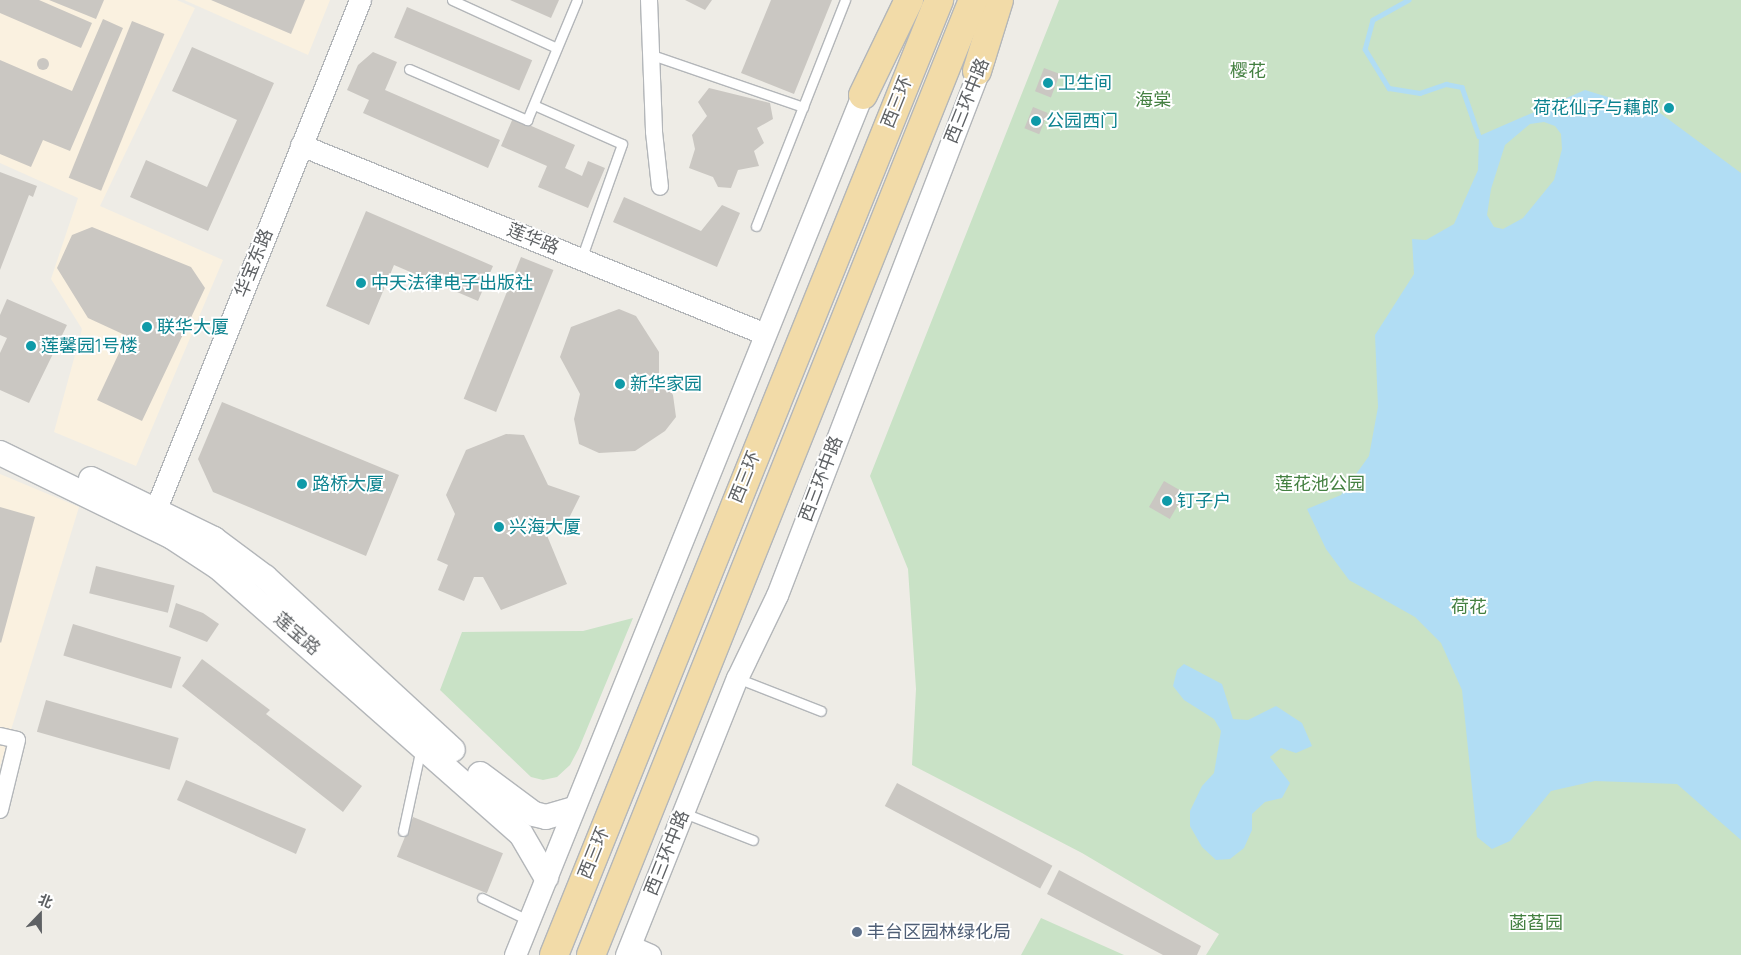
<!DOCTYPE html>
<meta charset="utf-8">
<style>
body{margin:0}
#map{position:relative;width:1741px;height:955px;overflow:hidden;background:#eeece6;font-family:Quicksand,"Noto Sans SC",sans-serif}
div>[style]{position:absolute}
.commercial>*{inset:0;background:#faf1e0}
.green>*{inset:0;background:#c9e2c6}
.water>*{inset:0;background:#b1ddf4}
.stream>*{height:4.5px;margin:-2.25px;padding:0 2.25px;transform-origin:2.25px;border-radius:2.25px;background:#b1ddf4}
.building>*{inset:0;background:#cac7c2;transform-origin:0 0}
.round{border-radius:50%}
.roads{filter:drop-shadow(1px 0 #b3b6b9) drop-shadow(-1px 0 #b3b6b9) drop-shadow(0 1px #b3b6b9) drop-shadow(0 -1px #b3b6b9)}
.service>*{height:9px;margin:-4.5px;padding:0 4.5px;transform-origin:4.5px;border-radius:4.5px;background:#fff}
.minor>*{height:16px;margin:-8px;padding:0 8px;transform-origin:8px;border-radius:8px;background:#fff}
.tertiary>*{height:21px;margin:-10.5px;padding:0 10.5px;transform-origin:10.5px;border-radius:10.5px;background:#fff}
.secondary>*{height:24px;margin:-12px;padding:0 12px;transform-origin:12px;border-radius:12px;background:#fff}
.trunk>*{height:28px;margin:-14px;padding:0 14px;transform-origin:14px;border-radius:14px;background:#f2dba8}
.dots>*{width:14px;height:14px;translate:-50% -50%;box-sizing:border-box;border:2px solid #fff;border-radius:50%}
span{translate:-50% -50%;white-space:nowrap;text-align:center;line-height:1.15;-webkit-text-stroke:4px #fff;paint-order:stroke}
.park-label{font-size:18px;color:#448041}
.culture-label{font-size:18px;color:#0d838f}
.left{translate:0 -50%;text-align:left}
.right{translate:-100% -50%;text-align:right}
.street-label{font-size:18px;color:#5e6164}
.service-label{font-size:18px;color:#4e5e75}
.north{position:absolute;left:15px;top:890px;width:50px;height:50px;-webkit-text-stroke:4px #fff;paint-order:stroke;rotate:22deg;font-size:14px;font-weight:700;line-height:20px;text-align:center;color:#5e6164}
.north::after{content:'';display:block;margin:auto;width:18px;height:22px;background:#5e6164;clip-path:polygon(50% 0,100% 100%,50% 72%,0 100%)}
</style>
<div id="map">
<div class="commercial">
<i style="clip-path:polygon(0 0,177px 0,195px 8px,100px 206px,223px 260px,136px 466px,54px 432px,82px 329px,51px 279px,78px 198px,0 163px)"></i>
<i style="clip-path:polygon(184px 0,330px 0,308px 55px)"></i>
<i style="clip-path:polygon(0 474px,79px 507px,0 766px)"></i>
</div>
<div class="green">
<i style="clip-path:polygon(1059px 0,1741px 0,1741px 955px,1206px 955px,1219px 934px,1082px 853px,912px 765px,916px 689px,908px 569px,870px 476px)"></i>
<i style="clip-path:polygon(633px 618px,579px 748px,570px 765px,557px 777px,543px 780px,531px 777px,440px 690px,462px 632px,583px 631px)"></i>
<i style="clip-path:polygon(1041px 918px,1124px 955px,1021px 955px)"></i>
</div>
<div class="water">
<i style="clip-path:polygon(evenodd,1585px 90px,1660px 113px,1741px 173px,1741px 840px,1677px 784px,1595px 781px,1551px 791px,1510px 841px,1492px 849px,1477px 837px,1462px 690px,1441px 643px,1415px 617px,1349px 580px,1326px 549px,1307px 509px,1341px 495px,1369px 456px,1378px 407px,1375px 335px,1414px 274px,1412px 239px,1426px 240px,1454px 224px,1478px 170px,1479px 136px,1585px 90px,1544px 122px,1555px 126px,1561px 134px,1562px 149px,1554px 180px,1523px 218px,1503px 229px,1494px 227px,1487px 215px,1491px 189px,1505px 145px,1530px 124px,1544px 122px)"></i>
<i style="clip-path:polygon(1184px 664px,1222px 684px,1233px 719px,1248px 720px,1276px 706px,1302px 723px,1312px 746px,1296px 753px,1281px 748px,1270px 757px,1290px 783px,1282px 798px,1265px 802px,1252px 814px,1252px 830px,1244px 848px,1230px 859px,1216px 860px,1202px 847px,1190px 826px,1190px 811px,1202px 786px,1214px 773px,1221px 731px,1214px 719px,1184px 700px,1173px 686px,1177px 670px)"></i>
</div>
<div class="stream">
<i style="left:1409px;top:0;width:41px;rotate:150.9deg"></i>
<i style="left:1373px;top:20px;width:30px;rotate:105deg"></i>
<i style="left:1365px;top:49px;width:46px;rotate:58.4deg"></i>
<i style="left:1389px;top:88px;width:31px;rotate:9deg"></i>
<i style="left:1420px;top:93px;width:28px;rotate:-19deg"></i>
<i style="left:1446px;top:84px;width:16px;rotate:11deg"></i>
<i style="left:1462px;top:87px;width:52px;rotate:70.9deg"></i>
</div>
<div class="building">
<i style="clip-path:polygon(0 0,39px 0,92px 23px,81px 48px,0 13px)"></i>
<i style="clip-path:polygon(49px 0,104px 0,96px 19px)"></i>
<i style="clip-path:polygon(211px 0,305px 0,291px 34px)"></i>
<i style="clip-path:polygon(510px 0,559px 0,551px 18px)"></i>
<i style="clip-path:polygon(685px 0,712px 0,705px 10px)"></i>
<i style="clip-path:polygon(771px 0,832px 0,794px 94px,741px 73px)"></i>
<i style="left:407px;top:7px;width:136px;height:33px;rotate:23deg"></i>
<i style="clip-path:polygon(103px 19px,123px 28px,70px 151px,43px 140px,31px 167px,0 154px,0 60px,72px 91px)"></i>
<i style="left:132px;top:21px;width:35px;height:169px;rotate:22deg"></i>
<i style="clip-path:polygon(192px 47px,274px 83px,208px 231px,130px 197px,146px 160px,207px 187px,237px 120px,172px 91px)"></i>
<i style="clip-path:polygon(373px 52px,397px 62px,385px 90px,500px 140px,488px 168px,363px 113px,369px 100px,347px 90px,358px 65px)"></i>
<i class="round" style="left:37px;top:58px;width:12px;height:12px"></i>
<i style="left:1044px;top:68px;width:17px;height:25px;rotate:21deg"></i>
<i style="clip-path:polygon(709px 88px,770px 103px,773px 119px,757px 128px,764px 143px,754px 151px,759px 166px,738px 170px,731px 188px,718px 187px,713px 177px,689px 168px,695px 149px,692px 135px,707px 116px,698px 102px)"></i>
<i style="left:1033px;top:107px;width:16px;height:23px;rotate:22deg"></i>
<i style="clip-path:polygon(513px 118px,575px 145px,565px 168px,582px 176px,588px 161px,605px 168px,588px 208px,538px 187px,547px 166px,501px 146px)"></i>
<i style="clip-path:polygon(0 172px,37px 186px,33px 197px,29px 195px,0 270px)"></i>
<i style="clip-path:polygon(624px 197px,701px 231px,722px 205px,740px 213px,717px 267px,613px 222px)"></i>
<i style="clip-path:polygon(366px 211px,493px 266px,478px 301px,394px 265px,369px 325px,326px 306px)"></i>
<i style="clip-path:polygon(92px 227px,191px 267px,205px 288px,142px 421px,97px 400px,127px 336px,88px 318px,57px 268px,72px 235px)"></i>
<i style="left:521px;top:257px;width:35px;height:153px;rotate:22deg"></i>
<i style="clip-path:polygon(7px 299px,67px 325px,29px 403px,0 390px,0 353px,7px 338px,0 335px,0 315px)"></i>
<i style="clip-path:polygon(619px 309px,636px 316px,659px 352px,659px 375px,673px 395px,676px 417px,665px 431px,635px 451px,599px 453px,579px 444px,574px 419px,580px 394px,560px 357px,571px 327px)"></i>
<i style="clip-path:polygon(222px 402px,399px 475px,366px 556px,213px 492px,198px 459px)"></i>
<i style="clip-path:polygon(506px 434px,524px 435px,548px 485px,580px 496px,568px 520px,550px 522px,546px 533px,567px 584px,501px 610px,483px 577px,474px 577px,464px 601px,438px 590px,448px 565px,437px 560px,455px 514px,446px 495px,466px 450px)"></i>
<i style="left:1164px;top:481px;width:24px;height:30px;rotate:30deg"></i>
<i style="clip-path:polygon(0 507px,35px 517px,1px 643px,0 642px)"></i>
<i style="left:96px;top:566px;width:81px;height:28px;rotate:14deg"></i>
<i style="clip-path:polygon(176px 603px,203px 613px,219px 624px,207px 642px,169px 627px)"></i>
<i style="left:73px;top:624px;width:113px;height:33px;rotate:17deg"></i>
<i style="clip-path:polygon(202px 659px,270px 710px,266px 714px,362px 786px,343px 812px,182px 686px)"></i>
<i style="left:46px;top:700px;width:138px;height:33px;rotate:16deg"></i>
<i style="clip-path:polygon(186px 780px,306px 829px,296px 854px,177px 800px)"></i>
<i style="left:897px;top:783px;width:176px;height:26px;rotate:28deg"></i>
<i style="left:413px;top:817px;width:97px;height:43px;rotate:22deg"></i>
<i style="clip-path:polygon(1059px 870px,1201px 946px,1197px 955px,1163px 955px,1047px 894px)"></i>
</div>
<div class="roads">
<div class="service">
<i style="left:452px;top:0;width:115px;rotate:24.6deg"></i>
<i style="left:652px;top:55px;width:160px;rotate:19deg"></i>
<i style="left:409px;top:69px;width:129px;rotate:23.4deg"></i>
<i style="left:527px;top:120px;width:130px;rotate:-67.4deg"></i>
<i style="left:534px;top:105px;width:96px;rotate:23.9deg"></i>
<i style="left:622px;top:144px;width:122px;rotate:109.6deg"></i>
<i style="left:756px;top:226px;width:243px;rotate:-68.5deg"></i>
<i style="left:737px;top:678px;width:90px;rotate:21.4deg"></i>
<i style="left:684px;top:813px;width:74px;rotate:21.4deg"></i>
<i style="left:403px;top:831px;width:85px;rotate:-77.8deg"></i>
<i style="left:482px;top:898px;width:51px;rotate:25.6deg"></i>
</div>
<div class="minor">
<i style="left:649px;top:0;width:132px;rotate:87.8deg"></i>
<i style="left:654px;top:132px;width:55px;rotate:83.8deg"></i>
<i style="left:0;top:736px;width:17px;rotate:13deg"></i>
<i style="left:17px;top:740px;width:72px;rotate:103.7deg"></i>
</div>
<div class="tertiary">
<i style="left:301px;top:145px;width:501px;rotate:22.16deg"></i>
<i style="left:149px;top:526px;width:567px;rotate:-68.14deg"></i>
<i style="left:630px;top:946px;width:22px;rotate:24deg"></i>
<i style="left:515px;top:955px;width:944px;rotate:-68.03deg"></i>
<i style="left:626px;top:955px;width:298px;rotate:-68.2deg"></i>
<i style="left:737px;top:678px;width:92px;rotate:-64.3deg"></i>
<i style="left:777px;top:595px;width:576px;rotate:-68.96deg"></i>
</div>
<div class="secondary">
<i style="left:0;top:453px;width:191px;rotate:26deg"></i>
<i style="left:172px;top:537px;width:56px;rotate:33.4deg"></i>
<i style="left:219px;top:568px;width:402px;rotate:41.4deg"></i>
<i style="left:521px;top:834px;width:50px;rotate:59.8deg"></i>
<i style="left:91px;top:479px;width:137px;rotate:26deg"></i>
<i style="left:214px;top:539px;width:64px;rotate:36.7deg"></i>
<i style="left:265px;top:577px;width:255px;rotate:42.6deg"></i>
<i style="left:480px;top:774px;width:67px;rotate:36.5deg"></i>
<i style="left:534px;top:814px;width:12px;rotate:14deg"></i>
<i style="left:546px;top:817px;width:26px;rotate:-16deg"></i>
</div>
<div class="trunk">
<i style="left:977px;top:71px;width:74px;rotate:-72.8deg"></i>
<i style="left:863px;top:95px;width:106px;rotate:-64.2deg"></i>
<i style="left:554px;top:955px;width:1030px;rotate:-68.04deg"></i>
<i style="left:591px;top:955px;width:1029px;rotate:-68.2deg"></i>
</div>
</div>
<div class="dots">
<i style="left:1048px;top:83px;background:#0f9aa8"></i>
<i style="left:1669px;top:108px;background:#0f9aa8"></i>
<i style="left:1036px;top:121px;background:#0f9aa8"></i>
<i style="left:361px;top:283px;background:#0f9aa8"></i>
<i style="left:147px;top:327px;background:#0f9aa8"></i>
<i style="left:31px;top:346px;background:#0f9aa8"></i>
<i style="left:620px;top:384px;background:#0f9aa8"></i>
<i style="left:302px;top:484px;background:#0f9aa8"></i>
<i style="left:1167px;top:501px;background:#0f9aa8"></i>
<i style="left:499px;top:527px;background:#0f9aa8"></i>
<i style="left:857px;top:932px;background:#5c6f8a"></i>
</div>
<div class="park-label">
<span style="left:1248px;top:71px">樱花</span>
<span style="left:1153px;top:100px">海棠</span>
<span style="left:1320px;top:484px">莲花池公园</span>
<span style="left:1469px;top:607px">荷花</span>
<span style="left:1536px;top:923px">菡萏园</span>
</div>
<div class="culture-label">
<span class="left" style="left:1058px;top:83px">卫生间</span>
<span class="right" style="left:1659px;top:108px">荷花仙子与藕郎</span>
<span class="left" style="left:1046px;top:121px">公园西门</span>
<span class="left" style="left:371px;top:283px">中天法律电子出版社</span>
<span class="left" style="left:157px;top:327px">联华大厦</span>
<span class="left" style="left:41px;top:346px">莲馨园1号楼</span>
<span class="left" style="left:630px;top:384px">新华家园</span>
<span class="left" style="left:312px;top:484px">路桥大厦</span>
<span class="left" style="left:1177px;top:501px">钉子户</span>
<span class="left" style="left:509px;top:527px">兴海大厦</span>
</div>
<div class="street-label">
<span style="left:967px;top:101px;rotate:-68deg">西三环中路</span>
<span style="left:897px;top:102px;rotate:-68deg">西三环</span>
<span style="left:533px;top:239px;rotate:22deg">莲华路</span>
<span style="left:254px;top:263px;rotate:-68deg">华宝东路</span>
<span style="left:745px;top:477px;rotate:-68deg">西三环</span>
<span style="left:821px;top:479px;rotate:-69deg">西三环中路</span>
<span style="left:297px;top:634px;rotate:41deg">莲宝路</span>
<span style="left:594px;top:853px;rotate:-68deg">西三环</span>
<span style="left:667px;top:853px;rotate:-68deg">西三环中路</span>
</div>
<div class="service-label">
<span class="left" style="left:867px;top:932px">丰台区园林绿化局</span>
</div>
<div class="north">北</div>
</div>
